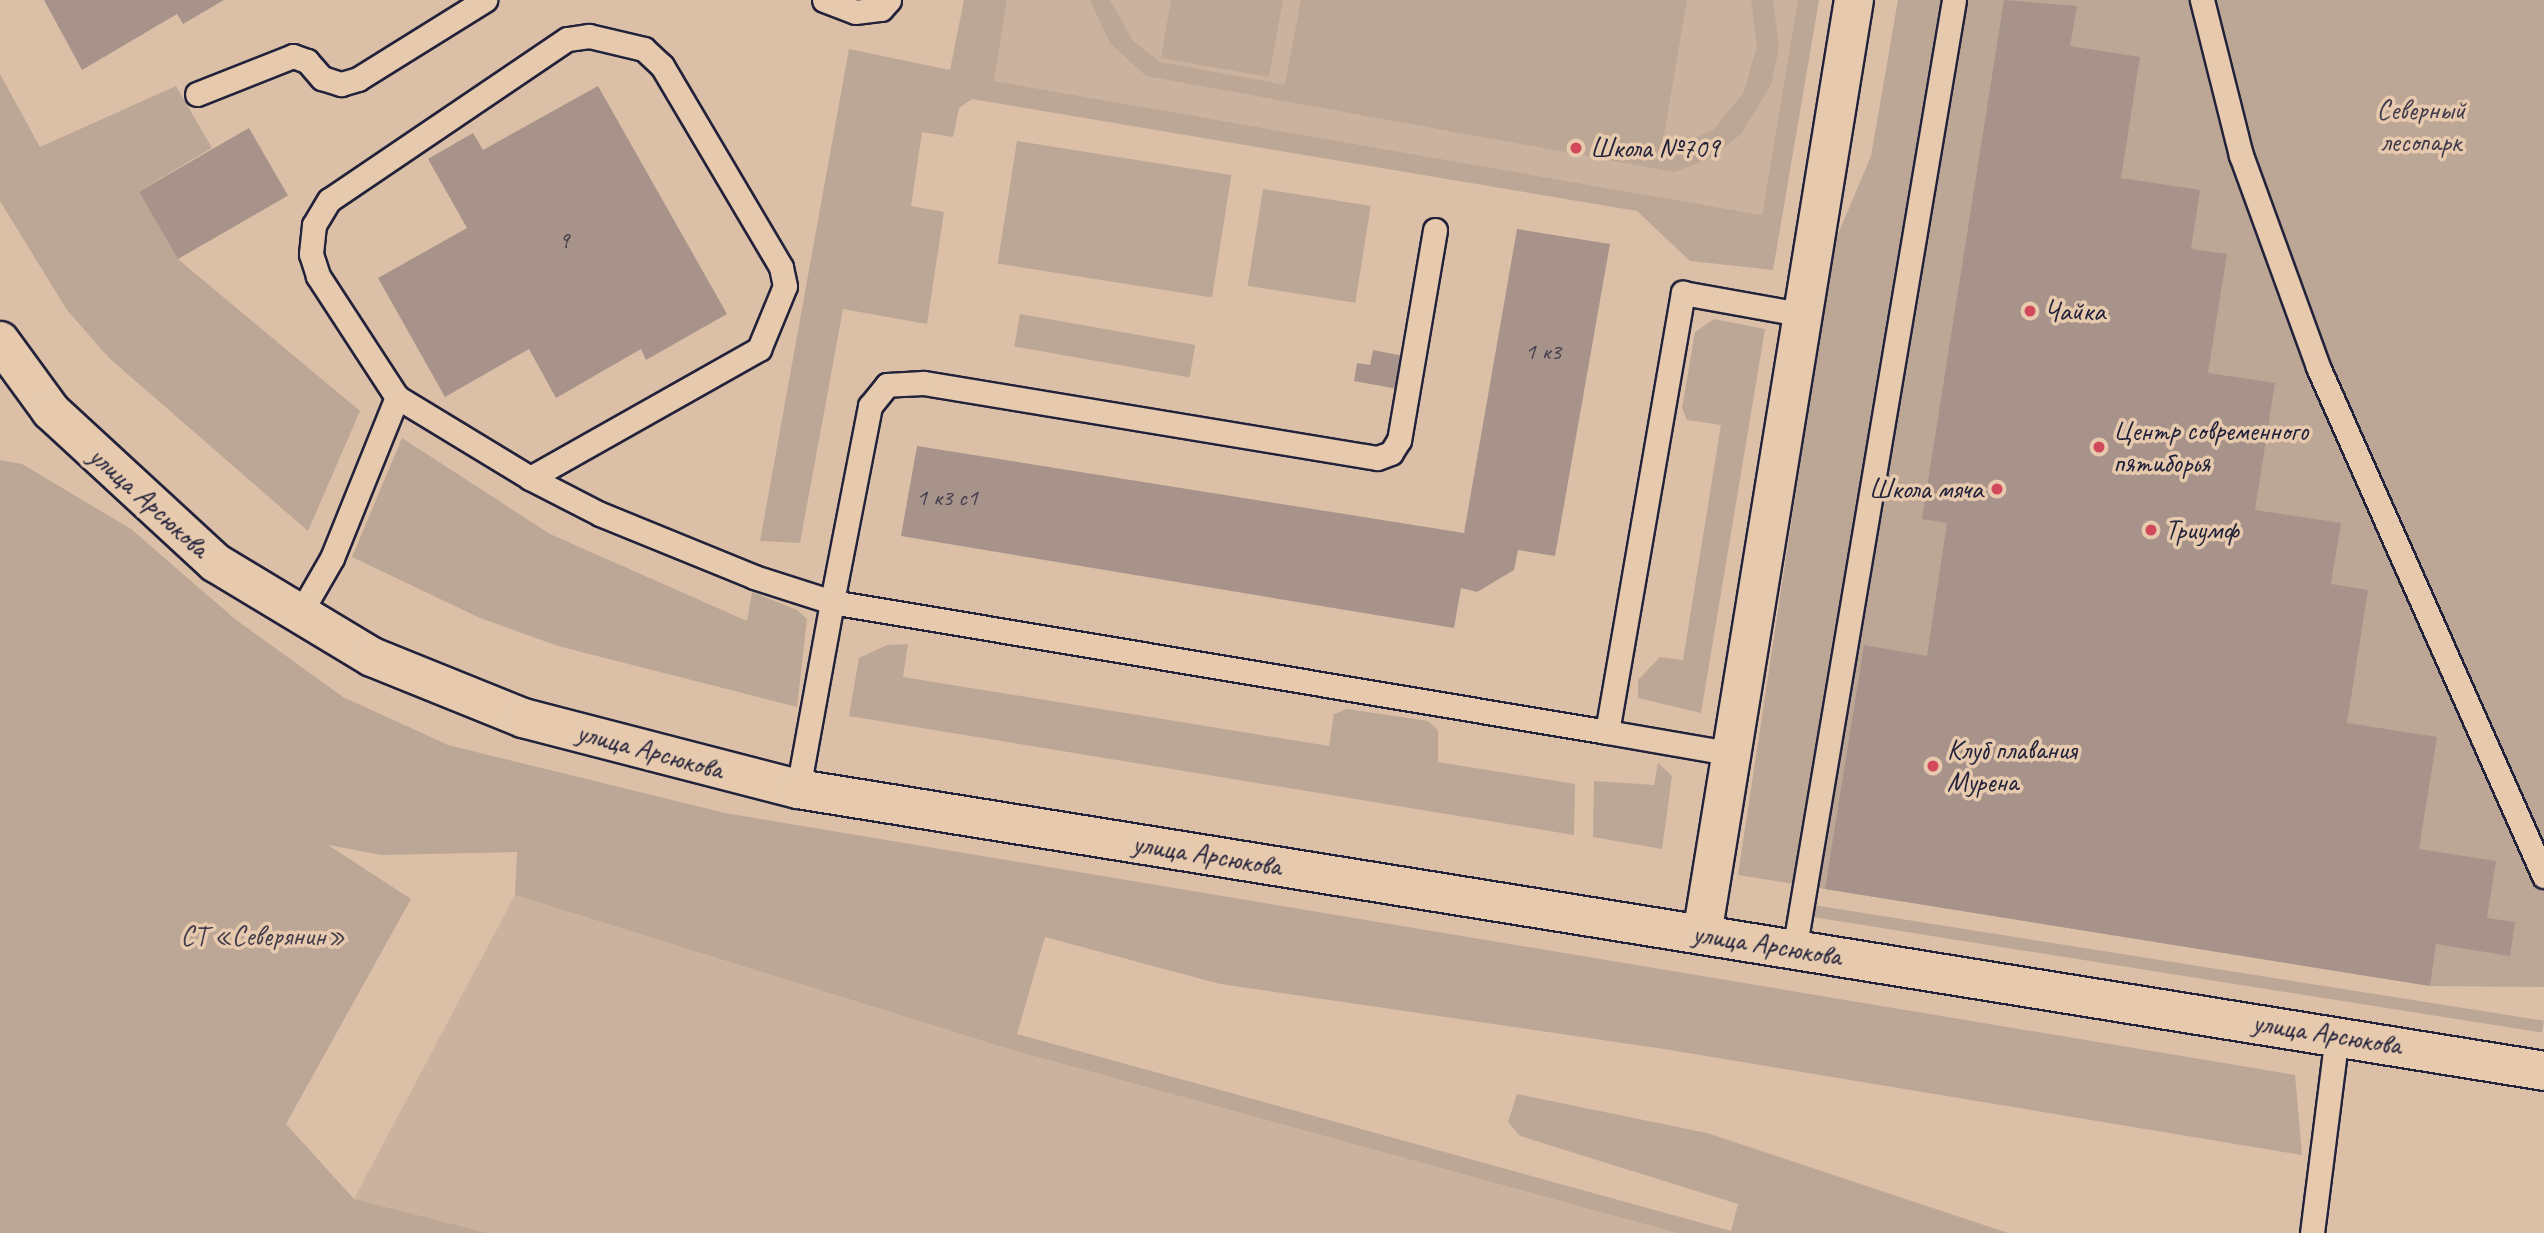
<!DOCTYPE html>
<meta charset="utf-8">
<style>
body{margin:0}
#map{position:relative;width:2544px;height:1233px;overflow:hidden;background:#dbc0a7;font-family:Caveat,sans-serif}
div>[style]{position:absolute}
.built>*{inset:0;background:#cbb29e}
.green>*{inset:0;background:#bca695;transform-origin:0 0}
.building>*{inset:0;background:#a79389;transform-origin:0 0}
.roads{filter:drop-shadow(2px 0 #22223b) drop-shadow(-2px 0 #22223b) drop-shadow(0 2px #22223b) drop-shadow(0 -2px #22223b)}
.lane>*{height:23px;margin:-11.5px;padding:0 11.5px;transform-origin:11.5px;border-radius:11.5px;background:#e7caae}
.street>*{height:38px;margin:-19px;padding:0 19px;transform-origin:19px;border-radius:19px;background:#e7caae}
.secondary>*{height:38px;margin:-19px;padding:0 19px;transform-origin:19px;border-radius:19px;background:#e7caae}
.dots>*{width:19px;height:19px;translate:-50% -50%;box-sizing:border-box;border:4px solid #e7caae;border-radius:50%}
span{translate:-50% -50%;white-space:nowrap;text-align:center;line-height:1.15;-webkit-text-stroke:7px #e7caae;paint-order:stroke}
.number-label{font-size:24px;color:#433e4e}
.number-label span{-webkit-text-stroke-width:0}
.park-label{font-size:28px;color:#413c4d}
.poi-label{font-size:28px;color:#22223b}
.left{translate:0 -50%;text-align:left}
.right{translate:-100% -50%;text-align:right}
.street-label{font-size:28px;color:#22223b}
</style>
<div id="map">
<div class="built">
<i style="clip-path:polygon(1007px 0,1798px 0,1762px 215px,994px 81px)"></i>
<i style="clip-path:polygon(515px 895px,1012px 1050px,1677px 1233px,488px 1233px,354px 1199px)"></i>
</div>
<div class="green">
<i style="clip-path:polygon(964px 0,1007px 0,994px 81px,1762px 215px,1798px 0,1819px 0,1773px 270px,1690px 261px,1637px 211px,972px 99px,959px 108px,953px 137px,922px 132px,911px 206px,944px 212px,927px 324px,843px 309px,800px 543px,760px 541px,849px 49px,950px 70px)"></i>
<i style="clip-path:polygon(1090px 0,1110px 0,1133px 41px,1160px 62px,1285px 85px,1301px 0,1687px 0,1661px 153px,1713px 130px,1744px 92px,1757px 46px,1751px 0,1773px 0,1779px 47px,1771px 85px,1741px 134px,1710px 158px,1675px 172px,1146px 76px,1110px 43px)"></i>
<i style="clip-path:polygon(1171px 0,1283px 0,1269px 77px,1161px 58px)"></i>
<i style="clip-path:polygon(1898px 0,2544px 0,2544px 987px,2430px 986px,1738px 875px,1833px 246px,1871px 156px)"></i>
<i style="clip-path:polygon(0 74px,40px 147px,176px 86px,212px 148px,139px 191px,179px 260px,360px 411px,308px 531px,109px 358px,67px 310px,0 201px)"></i>
<i style="left:1017px;top:141px;width:217px;height:124px;rotate:9deg"></i>
<i style="left:1263px;top:189px;width:109px;height:98px;rotate:9deg"></i>
<i style="left:1020px;top:314px;width:178px;height:33px;rotate:10deg"></i>
<i style="clip-path:polygon(1714px 319px,1765px 329px,1701px 713px,1638px 698px,1638px 680px,1660px 657px,1683px 660px,1721px 425px,1687px 420px,1682px 408px,1695px 332px)"></i>
<i style="clip-path:polygon(402px 438px,550px 534px,747px 621px,752px 592px,797px 610px,807px 619px,797px 707px,558px 646px,480px 618px,352px 557px)"></i>
<i style="clip-path:polygon(0 460px,22px 464px,131px 529px,235px 619px,343px 697px,448px 745px,725px 813px,2295px 1075px,2302px 1155px,1664px 1049px,1220px 984px,1045px 937px,1017px 1034px,1731px 1231px,1738px 1204px,1520px 1136px,1508px 1122px,1517px 1094px,1707px 1133px,2008px 1233px,1677px 1233px,1012px 1050px,515px 895px,517px 852px,382px 855px,328px 845px,411px 899px,286px 1124px,354px 1199px,488px 1233px,0 1233px)"></i>
<i style="clip-path:polygon(908px 644px,903px 677px,1329px 746px,1334px 714px,1347px 709px,1428px 721px,1438px 730px,1438px 762px,1575px 784px,1574px 835px,849px 716px,859px 658px,887px 645px)"></i>
<i style="clip-path:polygon(1658px 763px,1672px 776px,1662px 849px,1593px 837px,1594px 781px,1654px 785px)"></i>
<i style="left:1813px;top:905px;width:740px;height:12px;rotate:9deg"></i>
</div>
<div class="building">
<i style="clip-path:polygon(44px 0,224px 0,183px 24px,177px 14px,82px 70px)"></i>
<i style="clip-path:polygon(2004px 0,2077px 6px,2070px 46px,2140px 57px,2121px 178px,2200px 190px,2191px 249px,2227px 254px,2208px 373px,2275px 383px,2255px 510px,2341px 523px,2331px 584px,2368px 590px,2347px 723px,2437px 737px,2419px 849px,2496px 861px,2487px 918px,2515px 922px,2510px 956px,2436px 944px,2430px 986px,1825px 889px,1864px 645px,1927px 656px,1947px 523px,1922px 519px)"></i>
<i style="clip-path:polygon(598px 86px,727px 314px,646px 360px,641px 349px,556px 398px,529px 349px,445px 397px,378px 278px,467px 228px,428px 159px,473px 133px,483px 150px)"></i>
<i style="left:249px;top:128px;width:78px;height:127px;rotate:60deg"></i>
<i style="clip-path:polygon(1517px 229px,1610px 244px,1555px 556px,1518px 550px,1514px 570px,1477px 592px,1461px 588px,1454px 628px,901px 536px,917px 446px,1464px 533px)"></i>
<i style="clip-path:polygon(1373px 350px,1404px 356px,1398px 389px,1354px 381px,1357px 363px,1370px 365px)"></i>
</div>
<div class="roads">
<div class="lane">
<i style="left:824px;top:0;width:33px;rotate:21deg"></i>
<i style="left:855px;top:12px;width:26px;rotate:-7deg"></i>
<i style="left:881px;top:9px;width:12px;rotate:-48deg"></i>
<i style="left:2202px;top:0;width:160px;rotate:75.9deg"></i>
<i style="left:2241px;top:155px;width:226px;rotate:70deg"></i>
<i style="left:2318px;top:367px;width:557px;rotate:66.06deg"></i>
<i style="left:197px;top:94px;width:103px;rotate:-21.6deg"></i>
<i style="left:293px;top:56px;width:15px;rotate:20deg"></i>
<i style="left:307px;top:61px;width:23px;rotate:49deg"></i>
<i style="left:322px;top:78px;width:20px;rotate:18deg"></i>
<i style="left:341px;top:84px;width:18px;rotate:-16deg"></i>
<i style="left:358px;top:79px;width:150px;rotate:-31.9deg"></i>
<i style="left:1435px;top:230px;width:213px;rotate:99.7deg"></i>
<i style="left:1399px;top:440px;width:15px;rotate:122deg"></i>
<i style="left:1391px;top:453px;width:15px;rotate:160deg"></i>
<i style="left:1377px;top:458px;width:460px;rotate:-170.6deg"></i>
<i style="left:923px;top:383px;width:36px;rotate:177deg"></i>
<i style="left:887px;top:385px;width:27px;rotate:129deg"></i>
<i style="left:870px;top:406px;width:200px;rotate:101deg"></i>
<i style="left:832px;top:602px;width:786px;rotate:9.52deg"></i>
<i style="left:1607px;top:732px;width:446px;rotate:-80.2deg"></i>
<i style="left:1683px;top:293px;width:119px;rotate:10.2deg"></i>
<i style="left:530px;top:478px;width:263px;rotate:-29.4deg"></i>
<i style="left:759px;top:349px;width:68px;rotate:-67.6deg"></i>
<i style="left:785px;top:286px;width:19px;rotate:-102deg"></i>
<i style="left:781px;top:267px;width:234px;rotate:-120.6deg"></i>
<i style="left:662px;top:66px;width:25px;rotate:-137deg"></i>
<i style="left:644px;top:49px;width:57px;rotate:-166.7deg"></i>
<i style="left:589px;top:36px;width:22px;rotate:172deg"></i>
<i style="left:567px;top:39px;width:287px;rotate:145.9deg"></i>
<i style="left:329px;top:200px;width:29px;rotate:121deg"></i>
<i style="left:314px;top:225px;width:29px;rotate:96deg"></i>
<i style="left:311px;top:254px;width:23px;rotate:72deg"></i>
<i style="left:318px;top:276px;width:145px;rotate:56.9deg"></i>
<i style="left:397px;top:397px;width:156px;rotate:31.3deg"></i>
<i style="left:530px;top:478px;width:79px;rotate:27.2deg"></i>
<i style="left:600px;top:514px;width:166px;rotate:22.2deg"></i>
<i style="left:754px;top:577px;width:82px;rotate:17.8deg"></i>
<i style="left:832px;top:602px;width:190px;rotate:100.3deg"></i>
<i style="left:298px;top:617px;width:68px;rotate:-60deg"></i>
<i style="left:332px;top:558px;width:174px;rotate:-68deg"></i>
<i style="left:1607px;top:732px;width:124px;rotate:9.8deg"></i>
<i style="left:1794px;top:951px;width:964px;rotate:-80.45deg"></i>
<i style="left:2312px;top:1233px;width:200px;rotate:-82.8deg"></i>
</div>
<div class="street">
<i style="left:1702px;top:935px;width:947px;rotate:-80.77deg"></i>
</div>
<div class="secondary">
<i style="left:0;top:341px;width:87px;rotate:53.9deg"></i>
<i style="left:51px;top:411px;width:224px;rotate:42.7deg"></i>
<i style="left:216px;top:563px;width:182px;rotate:31.1deg"></i>
<i style="left:372px;top:657px;width:163px;rotate:22deg"></i>
<i style="left:523px;top:718px;width:284px;rotate:14.5deg"></i>
<i style="left:798px;top:789px;width:1769px;rotate:9.17deg"></i>
</div>
</div>
<div class="dots">
<i style="left:1576px;top:148px;background:#d1495b"></i>
<i style="left:2030px;top:311px;background:#d1495b"></i>
<i style="left:2099px;top:447px;background:#d1495b"></i>
<i style="left:1997px;top:489px;background:#d1495b"></i>
<i style="left:2151px;top:530px;background:#d1495b"></i>
<i style="left:1933px;top:766px;background:#d1495b"></i>
</div>
<div class="number-label">
<span style="left:564px;top:241px">9</span>
<span style="left:1543px;top:352px">1 к3</span>
<span style="left:947px;top:498px">1 к3 с1</span>
</div>
<div class="park-label">
<span style="left:2421px;top:126px">Северный<br>лесопарк</span>
<span style="left:263px;top:936px">СТ «Северянин»</span>
</div>
<div class="poi-label">
<span class="left" style="left:1590px;top:148px">Школа №709</span>
<span class="left" style="left:2044px;top:311px">Чайка</span>
<span class="left" style="left:2113px;top:447px">Центр современного<br>пятиборья</span>
<span class="right" style="left:1983px;top:489px">Школа мяча</span>
<span class="left" style="left:2165px;top:530px">Триумф</span>
<span class="left" style="left:1947px;top:766px">Клуб плавания<br>Мурена</span>
</div>
<div class="street-label">
<span style="left:149px;top:502px;rotate:42deg">улица Арсюкова</span>
<span style="left:650px;top:751px;rotate:15deg">улица Арсюкова</span>
<span style="left:1207px;top:855px;rotate:9deg">улица Арсюкова</span>
<span style="left:1767px;top:945px;rotate:9deg">улица Арсюкова</span>
<span style="left:2327px;top:1034px;rotate:9deg">улица Арсюкова</span>
</div>
</div>
